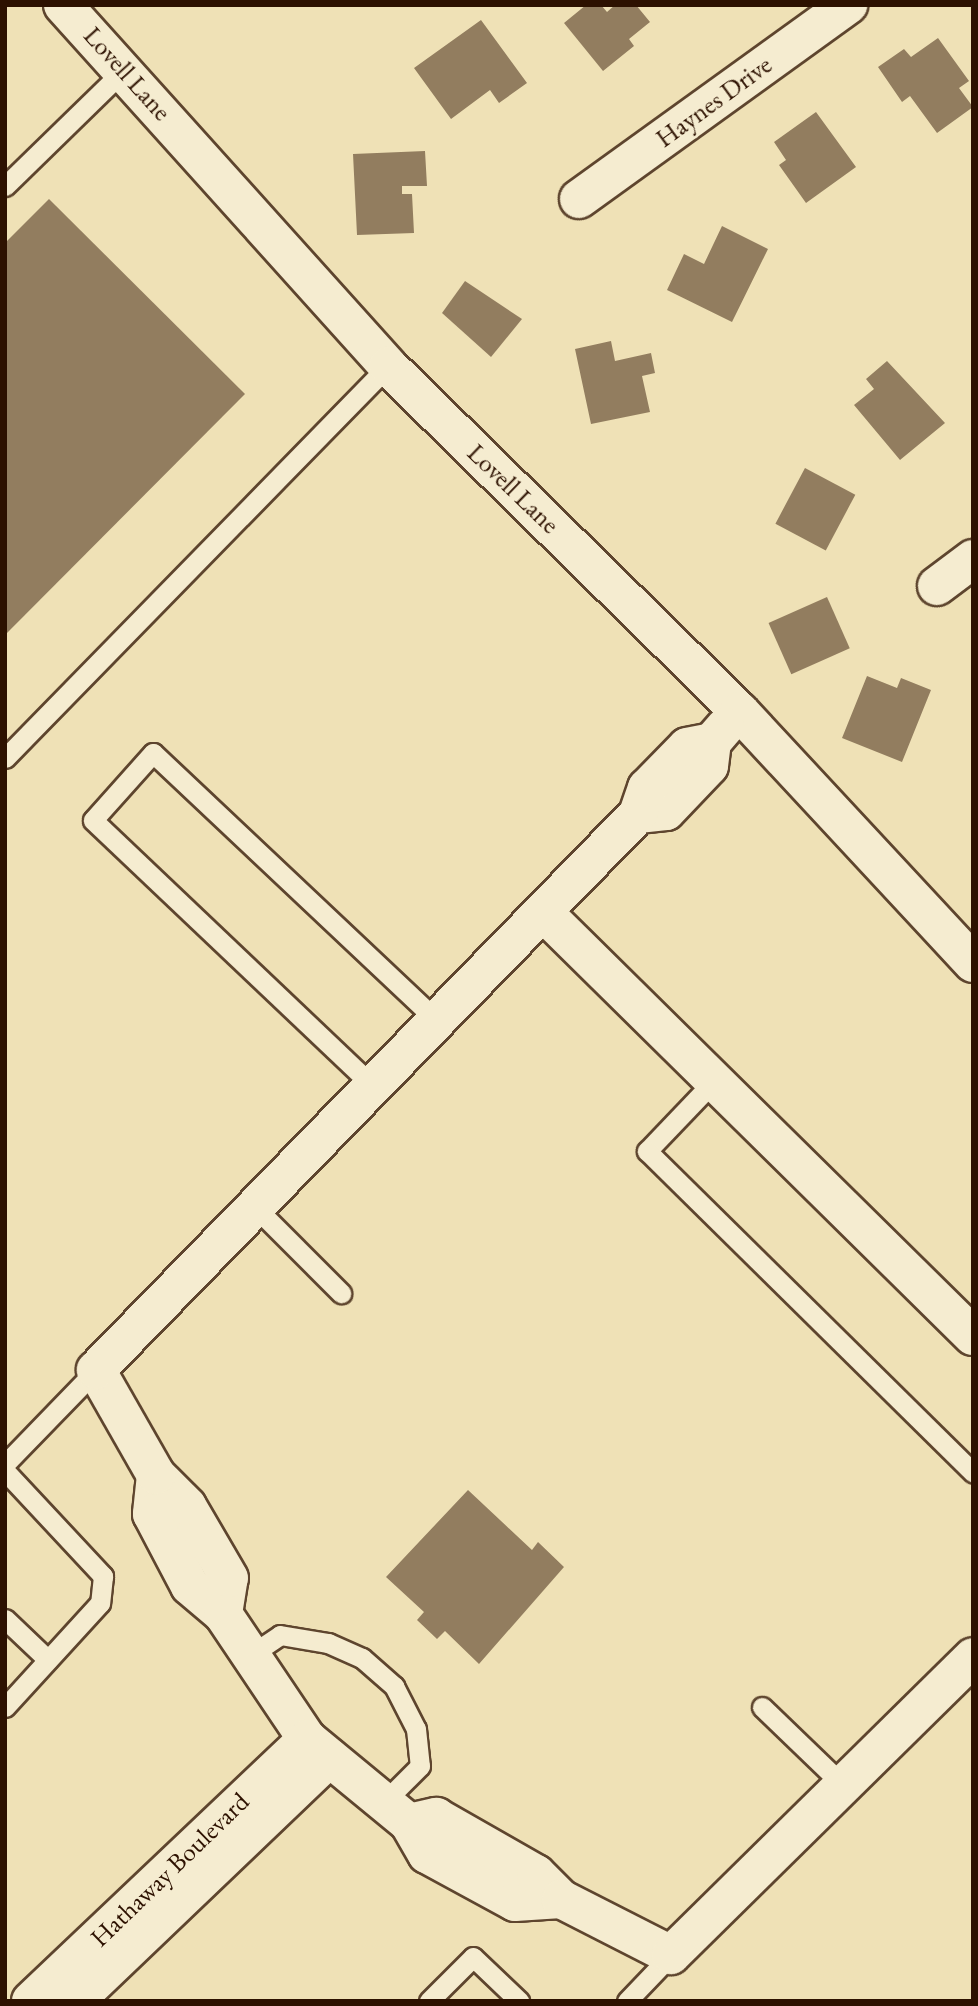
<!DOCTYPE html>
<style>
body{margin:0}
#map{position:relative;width:978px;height:2006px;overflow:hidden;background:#efe1b6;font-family:"EB Garamond",serif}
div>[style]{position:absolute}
.building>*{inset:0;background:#927d5f;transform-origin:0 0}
.roads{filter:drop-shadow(2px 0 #5e452e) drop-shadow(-2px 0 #5e452e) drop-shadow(0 2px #5e452e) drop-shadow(0 -2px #5e452e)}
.service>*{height:19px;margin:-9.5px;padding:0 9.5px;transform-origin:9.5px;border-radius:9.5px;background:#f5ecd0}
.minor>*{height:38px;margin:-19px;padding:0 19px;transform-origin:19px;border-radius:19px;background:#f5ecd0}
span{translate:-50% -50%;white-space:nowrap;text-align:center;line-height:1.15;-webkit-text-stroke:5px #f5ecd0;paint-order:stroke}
.street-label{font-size:26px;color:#2d1100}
.frame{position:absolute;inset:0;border:7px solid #2d1100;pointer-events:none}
</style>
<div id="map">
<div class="building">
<i style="clip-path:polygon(586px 5px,601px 5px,607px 12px,615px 5px,636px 5px,650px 22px,629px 39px,634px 46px,603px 71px,564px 23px)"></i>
<i style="clip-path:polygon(481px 20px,527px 83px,499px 103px,490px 90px,451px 119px,414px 68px)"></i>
<i style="clip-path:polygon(938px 38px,969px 81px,959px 88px,973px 107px,937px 133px,910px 96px,902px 102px,878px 67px,904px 49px,911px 57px)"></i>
<i style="clip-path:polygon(816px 112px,856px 167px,806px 203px,779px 165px,786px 160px,774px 142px)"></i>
<i style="clip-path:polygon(425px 151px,427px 186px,402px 186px,402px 194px,412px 194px,414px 233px,357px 235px,353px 154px)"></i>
<i style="clip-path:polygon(49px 199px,245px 394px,5px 635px,5px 243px)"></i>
<i style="clip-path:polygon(722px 226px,768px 249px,732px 322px,667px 290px,684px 254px,704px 264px)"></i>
<i style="clip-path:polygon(465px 281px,522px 319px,491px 357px,442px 313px)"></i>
<i style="clip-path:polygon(611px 341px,615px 361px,651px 353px,655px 373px,642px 376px,650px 412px,591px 424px,575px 349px)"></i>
<i style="clip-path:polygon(887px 361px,945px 423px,900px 460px,854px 405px,874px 389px,866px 379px)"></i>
<i style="left:805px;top:468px;width:57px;height:63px;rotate:28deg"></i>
<i style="left:827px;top:597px;width:56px;height:64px;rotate:66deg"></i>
<i style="clip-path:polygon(867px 676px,897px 688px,901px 678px,931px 690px,902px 762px,842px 738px)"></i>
<i style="clip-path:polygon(468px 1490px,532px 1550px,538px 1542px,564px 1567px,479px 1664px,445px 1631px,437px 1639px,417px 1620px,424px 1612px,386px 1577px)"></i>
</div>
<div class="roads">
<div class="service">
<i style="left:5px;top:186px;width:166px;rotate:-44.3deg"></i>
<i style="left:5px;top:758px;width:548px;rotate:-45.67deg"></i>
<i style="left:714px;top:1081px;width:97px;rotate:133.7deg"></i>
<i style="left:647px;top:1151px;width:458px;rotate:44.6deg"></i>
<i style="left:373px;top:1086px;width:386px;rotate:-136.5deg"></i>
<i style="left:93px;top:820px;width:90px;rotate:-48.2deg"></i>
<i style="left:153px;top:753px;width:390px;rotate:43.3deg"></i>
<i style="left:255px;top:1207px;width:122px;rotate:45deg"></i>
<i style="left:5px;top:1464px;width:131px;rotate:-45.9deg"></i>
<i style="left:5px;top:1471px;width:144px;rotate:47deg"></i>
<i style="left:103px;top:1576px;width:27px;rotate:96deg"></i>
<i style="left:100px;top:1603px;width:141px;rotate:132.4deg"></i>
<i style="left:5px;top:1619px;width:59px;rotate:43.6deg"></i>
<i style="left:249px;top:1656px;width:37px;rotate:-34deg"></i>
<i style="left:280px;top:1635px;width:49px;rotate:9.5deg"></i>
<i style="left:328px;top:1643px;width:37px;rotate:24deg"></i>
<i style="left:362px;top:1658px;width:43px;rotate:41.2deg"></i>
<i style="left:394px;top:1686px;width:48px;rotate:62.9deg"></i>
<i style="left:416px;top:1729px;width:37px;rotate:84deg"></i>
<i style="left:420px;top:1766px;width:49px;rotate:135deg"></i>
<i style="left:762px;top:1707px;width:111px;rotate:43.9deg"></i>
<i style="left:429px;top:2001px;width:62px;rotate:-45deg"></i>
<i style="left:473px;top:1957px;width:64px;rotate:43.7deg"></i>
<i style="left:627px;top:2001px;width:64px;rotate:-46.3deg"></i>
</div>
<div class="minor">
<i style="left:63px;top:5px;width:486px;rotate:48deg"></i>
<i style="left:388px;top:366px;width:492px;rotate:44.5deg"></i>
<i style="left:739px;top:711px;width:344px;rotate:47.1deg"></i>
<i style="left:579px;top:199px;width:332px;rotate:-35.8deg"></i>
<i style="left:937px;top:586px;width:45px;rotate:-36.9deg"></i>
<i style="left:638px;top:814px;width:28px;rotate:-6deg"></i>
<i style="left:666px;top:811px;width:62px;rotate:-46.3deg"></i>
<i style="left:709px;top:766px;width:24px;rotate:-83deg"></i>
<i style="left:712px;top:742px;width:20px;rotate:-49deg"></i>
<i style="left:543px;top:912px;width:604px;rotate:44.6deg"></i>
<i style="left:156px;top:1475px;width:39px;rotate:96deg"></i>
<i style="left:152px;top:1514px;width:81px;rotate:62.2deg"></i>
<i style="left:190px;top:1586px;width:43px;rotate:40.3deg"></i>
<i style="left:223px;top:1614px;width:151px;rotate:56.1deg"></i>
<i style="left:307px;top:1739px;width:132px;rotate:39.5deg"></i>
<i style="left:409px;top:1823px;width:36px;rotate:60deg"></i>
<i style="left:427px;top:1854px;width:100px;rotate:28.6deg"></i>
<i style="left:515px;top:1902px;width:46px;rotate:-3.7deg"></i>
<i style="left:223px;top:1614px;width:36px;rotate:-81deg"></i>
<i style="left:229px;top:1578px;width:83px;rotate:-120.3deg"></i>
<i style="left:187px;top:1506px;width:44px;rotate:-135deg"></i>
<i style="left:156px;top:1475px;width:121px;rotate:-119.7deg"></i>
<i style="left:96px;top:1370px;width:776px;rotate:-45.73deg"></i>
<i style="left:638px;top:814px;width:28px;rotate:-71deg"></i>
<i style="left:647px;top:788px;width:57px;rotate:-45.7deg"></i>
<i style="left:687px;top:747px;width:25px;rotate:-11deg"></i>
<i style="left:409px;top:1823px;width:28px;rotate:-13deg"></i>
<i style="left:436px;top:1817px;width:115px;rotate:29.7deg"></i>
<i style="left:536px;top:1874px;width:35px;rotate:45deg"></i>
<i style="left:561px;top:1899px;width:123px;rotate:27deg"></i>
<i style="left:671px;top:1955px;width:424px;rotate:-44.6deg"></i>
<i style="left:31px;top:2001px;width:381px;rotate:-43.5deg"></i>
<i style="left:75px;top:2001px;width:352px;rotate:-43.7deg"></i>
</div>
</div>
<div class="street-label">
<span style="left:127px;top:74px;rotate:48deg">Lovell Lane</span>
<span style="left:714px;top:102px;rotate:-36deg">Haynes Drive</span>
<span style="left:513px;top:489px;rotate:44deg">Lovell Lane</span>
<span style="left:170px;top:1870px;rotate:-44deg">Hathaway Boulevard</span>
</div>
<div class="frame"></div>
</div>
